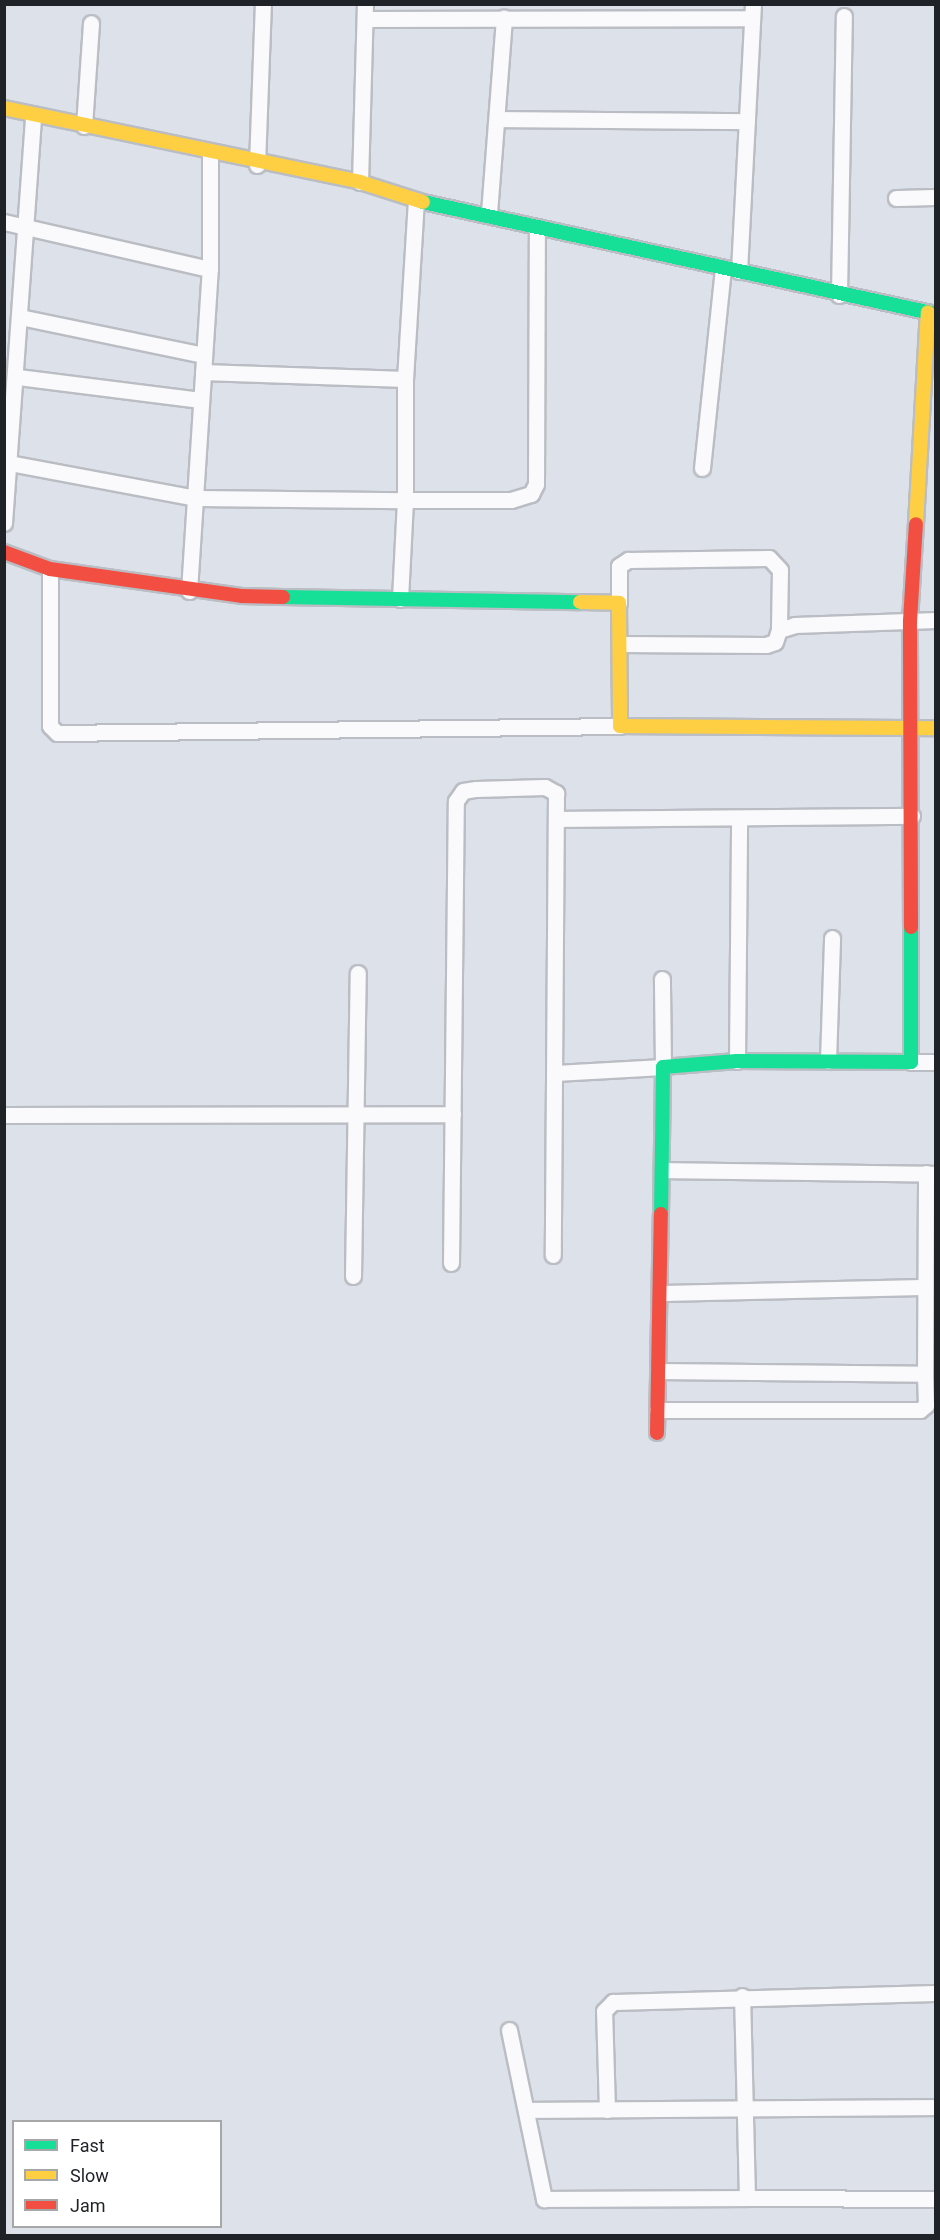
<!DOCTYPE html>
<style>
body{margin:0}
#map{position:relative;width:940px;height:2240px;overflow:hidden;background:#dde1e9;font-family:Roboto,sans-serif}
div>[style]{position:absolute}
.roads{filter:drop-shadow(2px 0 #babdc3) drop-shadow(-2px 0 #babdc3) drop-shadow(0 2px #babdc3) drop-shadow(0 -2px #babdc3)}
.street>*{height:15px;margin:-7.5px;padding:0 7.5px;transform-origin:7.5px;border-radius:7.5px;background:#fafafc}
.fast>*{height:14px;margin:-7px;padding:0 7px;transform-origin:7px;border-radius:7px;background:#16e098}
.slow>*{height:14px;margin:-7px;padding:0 7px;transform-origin:7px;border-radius:7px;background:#ffcf43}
.jam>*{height:14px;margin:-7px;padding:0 7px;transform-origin:7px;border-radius:7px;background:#f24e42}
span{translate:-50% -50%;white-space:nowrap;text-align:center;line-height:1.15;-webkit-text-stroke:6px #fff;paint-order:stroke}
.frame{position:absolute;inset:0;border:6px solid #1f2227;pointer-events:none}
.legend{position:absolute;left:12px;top:2120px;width:210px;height:108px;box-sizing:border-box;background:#fff;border:2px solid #a5a7a9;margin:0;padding:8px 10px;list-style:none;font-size:18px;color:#1f2227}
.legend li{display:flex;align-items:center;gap:12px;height:30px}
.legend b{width:30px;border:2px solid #a5a7a9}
</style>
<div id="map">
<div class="roads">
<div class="street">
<i style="left:365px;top:19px;width:387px;rotate:-0.1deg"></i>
<i style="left:498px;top:119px;width:249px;rotate:0.5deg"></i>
<i style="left:84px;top:126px;width:103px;rotate:-86.1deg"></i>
<i style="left:257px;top:165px;width:161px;rotate:-87.9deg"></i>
<i style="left:360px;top:182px;width:178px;rotate:-88.4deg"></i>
<i style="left:896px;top:198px;width:40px;rotate:-1.4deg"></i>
<i style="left:489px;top:213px;width:196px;rotate:-85.6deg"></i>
<i style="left:4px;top:222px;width:211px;rotate:12.9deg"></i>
<i style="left:739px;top:271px;width:267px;rotate:-87deg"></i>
<i style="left:839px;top:295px;width:279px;rotate:-89deg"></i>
<i style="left:20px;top:317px;width:188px;rotate:11.7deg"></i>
<i style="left:18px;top:377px;width:184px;rotate:7.2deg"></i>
<i style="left:405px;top:379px;width:179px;rotate:-86.5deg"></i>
<i style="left:4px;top:462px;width:196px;rotate:10.6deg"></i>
<i style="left:197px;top:498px;width:208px;rotate:0.6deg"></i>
<i style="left:405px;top:500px;width:121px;rotate:-90deg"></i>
<i style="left:405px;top:379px;width:202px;rotate:-178deg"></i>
<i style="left:702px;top:468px;width:200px;rotate:-84deg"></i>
<i style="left:4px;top:523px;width:409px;rotate:-85.9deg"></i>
<i style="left:50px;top:569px;width:157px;rotate:90deg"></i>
<i style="left:50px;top:726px;width:10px;rotate:45deg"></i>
<i style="left:57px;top:733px;width:563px;rotate:-0.71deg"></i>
<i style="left:189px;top:591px;width:323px;rotate:-86.3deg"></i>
<i style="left:210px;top:269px;width:116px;rotate:-90deg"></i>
<i style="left:400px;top:599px;width:99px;rotate:-87.1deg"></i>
<i style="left:405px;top:500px;width:106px"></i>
<i style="left:511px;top:500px;width:21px;rotate:-17deg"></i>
<i style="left:531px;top:494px;width:11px;rotate:-63deg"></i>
<i style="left:536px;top:484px;width:257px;rotate:-89.8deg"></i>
<i style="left:619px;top:603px;width:37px;rotate:-90deg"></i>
<i style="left:619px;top:566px;width:11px;rotate:-34deg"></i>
<i style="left:628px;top:560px;width:141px;rotate:-0.8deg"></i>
<i style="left:769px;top:558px;width:16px;rotate:47deg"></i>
<i style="left:780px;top:570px;width:60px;rotate:91deg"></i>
<i style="left:620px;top:644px;width:146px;rotate:0.4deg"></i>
<i style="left:766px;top:645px;width:9px;rotate:-18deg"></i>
<i style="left:775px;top:642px;width:13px;rotate:-72deg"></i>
<i style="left:779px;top:630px;width:17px;rotate:-17deg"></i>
<i style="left:795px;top:625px;width:141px;rotate:-2deg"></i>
<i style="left:558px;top:819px;width:354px;rotate:-0.5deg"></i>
<i style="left:737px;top:1061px;width:242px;rotate:-89.5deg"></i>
<i style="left:828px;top:1061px;width:123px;rotate:-88.1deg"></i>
<i style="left:911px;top:1062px;width:25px"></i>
<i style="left:555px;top:1073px;width:108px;rotate:-3.2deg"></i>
<i style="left:663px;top:1067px;width:88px;rotate:-90.7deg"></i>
<i style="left:4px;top:1115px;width:449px;rotate:-0.1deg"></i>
<i style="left:664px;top:1170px;width:270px;rotate:0.8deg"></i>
<i style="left:451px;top:1263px;width:462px;rotate:-89.4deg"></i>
<i style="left:456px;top:801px;width:12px;rotate:-55deg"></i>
<i style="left:463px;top:791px;width:13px;rotate:-9deg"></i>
<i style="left:476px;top:789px;width:69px;rotate:-1.7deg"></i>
<i style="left:545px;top:787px;width:13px;rotate:29deg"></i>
<i style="left:556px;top:793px;width:462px;rotate:90.4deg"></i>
<i style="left:353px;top:1276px;width:303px;rotate:-89.1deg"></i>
<i style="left:660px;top:1293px;width:265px;rotate:-1.3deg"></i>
<i style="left:658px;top:1371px;width:267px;rotate:0.6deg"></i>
<i style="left:925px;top:1374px;width:201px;rotate:-89.7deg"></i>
<i style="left:657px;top:1410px;width:263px"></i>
<i style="left:920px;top:1410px;width:8px;rotate:-40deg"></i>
<i style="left:926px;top:1405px;width:31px;rotate:-92deg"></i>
<i style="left:509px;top:2030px;width:173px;rotate:78.3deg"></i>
<i style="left:544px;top:2199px;width:203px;rotate:-0.3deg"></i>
<i style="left:747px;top:2198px;width:202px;rotate:-91.4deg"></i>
<i style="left:526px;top:2110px;width:410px;rotate:-0.4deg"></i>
<i style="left:607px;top:2110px;width:99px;rotate:-91.7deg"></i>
<i style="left:604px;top:2011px;width:13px;rotate:-45deg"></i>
<i style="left:613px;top:2002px;width:323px;rotate:-1.6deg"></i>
<i style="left:747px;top:2198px;width:189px;rotate:0.3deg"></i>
</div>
<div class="fast">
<i style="left:423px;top:202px;width:525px;rotate:12.32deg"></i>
<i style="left:283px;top:597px;width:297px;rotate:1deg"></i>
<i style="left:661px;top:1214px;width:147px;rotate:-89.2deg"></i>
<i style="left:663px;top:1067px;width:74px;rotate:-4.6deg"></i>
<i style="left:737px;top:1061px;width:174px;rotate:0.3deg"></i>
<i style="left:911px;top:1062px;width:135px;rotate:-90deg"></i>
</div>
<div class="slow">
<i style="left:4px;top:108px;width:364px;rotate:11.7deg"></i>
<i style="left:360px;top:182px;width:66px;rotate:17.6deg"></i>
<i style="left:916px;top:524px;width:212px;rotate:-86.8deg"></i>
<i style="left:580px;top:602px;width:39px;rotate:1deg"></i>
<i style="left:619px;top:603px;width:123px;rotate:89.5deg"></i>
<i style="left:620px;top:726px;width:316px;rotate:0.4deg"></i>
</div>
<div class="jam">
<i style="left:4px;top:552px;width:49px;rotate:20.3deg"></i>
<i style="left:50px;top:569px;width:193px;rotate:8deg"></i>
<i style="left:241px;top:596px;width:42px;rotate:1.4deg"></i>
<i style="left:911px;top:927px;width:306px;rotate:-90.2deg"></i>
<i style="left:910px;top:621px;width:97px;rotate:-86.5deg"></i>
<i style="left:657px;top:1433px;width:219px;rotate:-89deg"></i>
</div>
</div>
<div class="frame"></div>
<ul class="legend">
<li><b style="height:8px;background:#16e098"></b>Fast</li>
<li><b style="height:8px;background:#ffcf43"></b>Slow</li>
<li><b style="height:8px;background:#f24e42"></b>Jam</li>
</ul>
</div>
